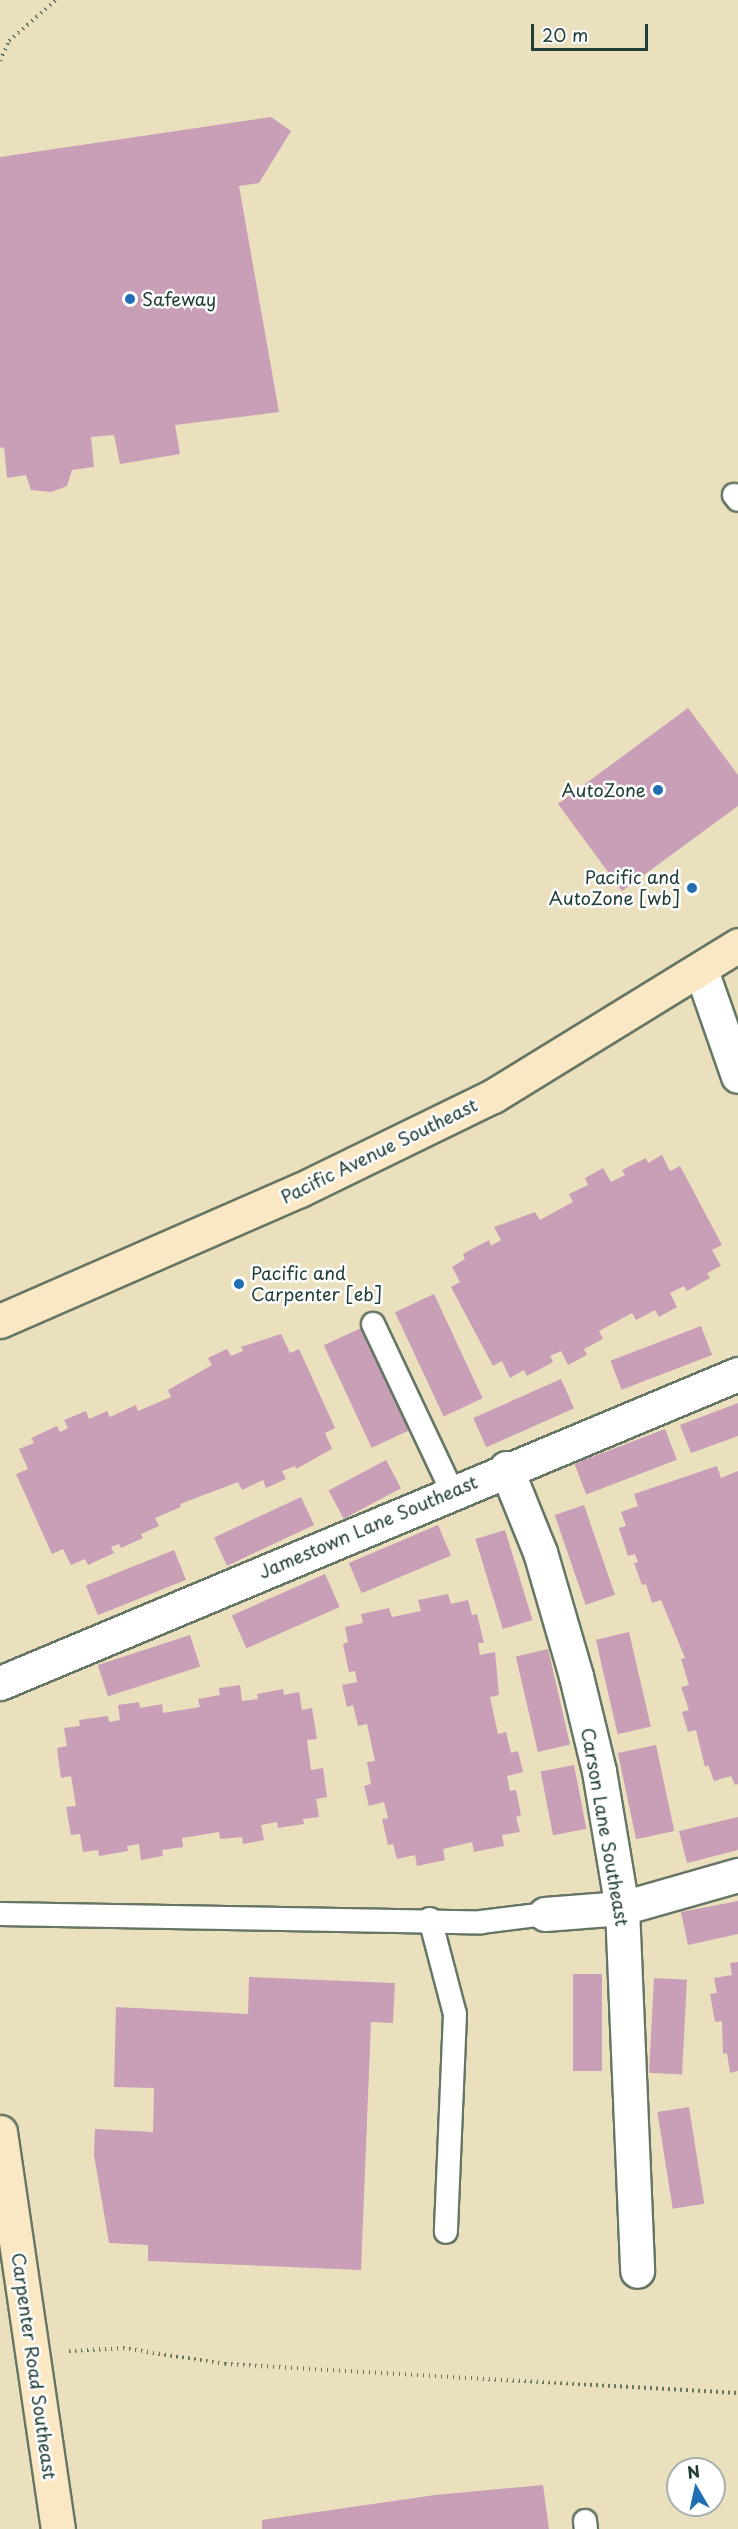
<!DOCTYPE html>
<style>
body{margin:0}
#map{position:relative;width:738px;height:2529px;overflow:hidden;background:#eae0be;font-family:"Playpen Sans",sans-serif}
div>[style]{position:absolute}
.building>*{inset:0;background:#c99eb7;transform-origin:0 0}
.path>*{height:4px;margin-top:-2px;transform-origin:0;background:repeating-linear-gradient(90deg,#667664 0 1.5px,transparent 0 6px)}
.roads{filter:drop-shadow(2px 0 #667664) drop-shadow(-2px 0 #667664) drop-shadow(0 2px #667664) drop-shadow(0 -2px #667664)}
.lane>*{height:22px;margin:-11px;padding:0 11px;transform-origin:11px;border-radius:11px;background:#fff}
.street>*{height:33px;margin:-16.5px;padding:0 16.5px;transform-origin:16.5px;border-radius:16.5px;background:#fff}
.secondary>*{height:33px;margin:-16.5px;padding:0 16.5px;transform-origin:16.5px;border-radius:16.5px;background:#fae7c3}
.dots>*{width:16px;height:16px;translate:-50% -50%;box-sizing:border-box;border:3px solid #fff;border-radius:50%}
span{translate:-50% -50%;white-space:nowrap;text-align:center;line-height:1.15;-webkit-text-stroke:5px #fff;paint-order:stroke}
.poi-label{font-size:18px;color:#1f3d34}
.left{translate:0 -50%;text-align:left}
.right{translate:-100% -50%;text-align:right}
.street-label{font-size:18px;color:#1f3d34}
.north{position:absolute;left:666px;top:2457px;width:60px;height:60px;box-sizing:border-box;background:#fff;border:2px solid #a5b1ae;border-radius:50%;rotate:351deg;font-size:16px;font-weight:700;line-height:24px;text-align:center;color:#1f3d34}
.north::after{content:'';display:block;margin:auto;width:21px;height:27px;background:#1f6fb2;clip-path:polygon(50% 0,100% 100%,50% 72%,0 100%)}
.scale{position:absolute;left:531px;top:24px;width:117px;height:27px;box-sizing:border-box;border:3px solid #1f3d34;border-top:0;padding-left:8px;font-size:18px;line-height:21px;white-space:nowrap;color:#1f3d34;-webkit-text-stroke:4px #fff;paint-order:stroke}
</style>
<div id="map">
<div class="building">
<i style="clip-path:polygon(271px 117px,291px 131px,259px 183px,239px 186px,279px 412px,175px 425px,180px 454px,120px 464px,114px 435px,91px 437px,94px 467px,72px 470px,67px 486px,51px 492px,31px 490px,26px 475px,7px 478px,4px 447px,0 448px,0 157px)"></i>
<i style="clip-path:polygon(688px 708px,738px 775px,738px 806px,622px 891px,558px 804px)"></i>
<i style="clip-path:polygon(662px 1155px,670px 1171px,680px 1166px,722px 1245px,712px 1250px,721px 1266px,707px 1273px,710px 1278px,687px 1291px,684px 1286px,670px 1293px,677px 1307px,659px 1317px,655px 1310px,636px 1320px,632px 1313px,599px 1331px,603px 1339px,584px 1349px,587px 1355px,568px 1365px,561px 1351px,550px 1356px,553px 1362px,527px 1376px,524px 1370px,510px 1378px,502px 1361px,493px 1366px,451px 1287px,460px 1282px,452px 1267px,465px 1259px,463px 1254px,489px 1240px,491px 1246px,501px 1240px,494px 1227px,535px 1212px,540px 1220px,573px 1202px,569px 1194px,588px 1185px,585px 1178px,603px 1168px,611px 1182px,625px 1175px,622px 1170px,646px 1158px,648px 1163px)"></i>
<i style="left:434px;top:1294px;width:115px;height:43px;rotate:65deg"></i>
<i style="left:701px;top:1326px;width:31px;height:97px;rotate:69deg"></i>
<i style="left:361px;top:1328px;width:113px;height:41px;rotate:65deg"></i>
<i style="clip-path:polygon(281px 1334px,290px 1353px,299px 1349px,335px 1428px,325px 1433px,332px 1449px,296px 1469px,295px 1466px,282px 1471px,286px 1479px,266px 1488px,263px 1480px,242px 1490px,238px 1482px,180px 1504px,181px 1507px,155px 1518px,159px 1526px,141px 1534px,143px 1538px,121px 1548px,119px 1544px,111px 1547px,114px 1553px,88px 1565px,85px 1559px,71px 1565px,63px 1549px,52px 1554px,16px 1474px,28px 1469px,19px 1449px,34px 1443px,31px 1438px,57px 1426px,60px 1432px,68px 1428px,64px 1420px,86px 1411px,89px 1419px,107px 1411px,110px 1417px,136px 1405px,138px 1411px,171px 1397px,168px 1390px,212px 1365px,208px 1358px,227px 1349px,231px 1356px,243px 1351px,241px 1347px)"></i>
<i style="left:561px;top:1379px;width:32px;height:96px;rotate:66deg"></i>
<i style="clip-path:polygon(738px 1403px,738px 1436px,691px 1453px,680px 1425px)"></i>
<i style="left:665px;top:1429px;width:33px;height:97px;rotate:69deg"></i>
<i style="left:386px;top:1460px;width:32px;height:65px;rotate:62deg"></i>
<i style="clip-path:polygon(717px 1466px,721px 1478px,738px 1471px,738px 1784px,735px 1785px,731px 1776px,714px 1781px,708px 1765px,705px 1767px,696px 1730px,688px 1732px,682px 1712px,689px 1710px,681px 1687px,689px 1685px,681px 1659px,685px 1658px,661px 1600px,652px 1603px,646px 1584px,642px 1585px,634px 1563px,638px 1562px,635px 1554px,628px 1556px,619px 1528px,626px 1526px,621px 1512px,638px 1506px,634px 1494px)"></i>
<i style="left:301px;top:1497px;width:31px;height:96px;rotate:65deg"></i>
<i style="left:584px;top:1505px;width:95px;height:31px;rotate:71deg"></i>
<i style="left:438px;top:1525px;width:33px;height:97px;rotate:67deg"></i>
<i style="left:505px;top:1530px;width:94px;height:31px;rotate:73deg"></i>
<i style="left:174px;top:1550px;width:32px;height:95px;rotate:68deg"></i>
<i style="left:325px;top:1574px;width:36px;height:102px;rotate:66deg"></i>
<i style="clip-path:polygon(448px 1594px,451px 1604px,468px 1600px,472px 1615px,477px 1614px,484px 1643px,478px 1643px,480px 1655px,495px 1652px,499px 1695px,490px 1697px,498px 1734px,506px 1732px,511px 1753px,518px 1751px,523px 1772px,507px 1776px,510px 1791px,516px 1790px,521px 1815px,516px 1817px,520px 1832px,502px 1835px,504px 1846px,474px 1852px,472px 1842px,443px 1849px,445px 1860px,417px 1866px,415px 1855px,397px 1859px,393px 1844px,388px 1845px,382px 1819px,388px 1818px,384px 1802px,369px 1806px,364px 1786px,371px 1784px,367px 1762px,375px 1761px,367px 1724px,358px 1726px,353px 1705px,347px 1707px,342px 1685px,357px 1682px,355px 1671px,349px 1672px,343px 1644px,348px 1642px,345px 1627px,363px 1623px,361px 1614px,389px 1608px,392px 1617px,421px 1611px,418px 1600px)"></i>
<i style="left:629px;top:1632px;width:97px;height:34px;rotate:77deg"></i>
<i style="left:190px;top:1635px;width:33px;height:97px;rotate:72deg"></i>
<i style="left:548px;top:1649px;width:98px;height:33px;rotate:77deg"></i>
<i style="clip-path:polygon(240px 1685px,242px 1701px,258px 1699px,257px 1694px,283px 1689px,284px 1695px,299px 1692px,302px 1710px,312px 1708px,317px 1739px,307px 1740px,311px 1770px,323px 1768px,327px 1797px,316px 1799px,319px 1817px,303px 1819px,304px 1824px,278px 1828px,277px 1822px,261px 1825px,264px 1840px,243px 1844px,242px 1837px,220px 1839px,219px 1832px,182px 1838px,183px 1847px,162px 1850px,163px 1856px,141px 1860px,139px 1844px,127px 1846px,128px 1851px,99px 1856px,98px 1850px,83px 1852px,80px 1834px,71px 1835px,66px 1807px,76px 1806px,71px 1776px,61px 1778px,57px 1748px,67px 1746px,64px 1728px,80px 1726px,79px 1720px,108px 1716px,109px 1722px,120px 1720px,118px 1705px,139px 1702px,140px 1708px,162px 1704px,163px 1713px,200px 1707px,198px 1699px,220px 1695px,219px 1688px)"></i>
<i style="left:656px;top:1745px;width:88px;height:39px;rotate:78deg"></i>
<i style="left:574px;top:1765px;width:65px;height:34px;rotate:79deg"></i>
<i style="clip-path:polygon(738px 1817px,738px 1850px,687px 1863px,679px 1831px)"></i>
<i style="clip-path:polygon(738px 1901px,738px 1934px,688px 1945px,681px 1912px)"></i>
<i style="clip-path:polygon(738px 1962px,738px 2071px,730px 2073px,727px 2053px,723px 2054px,722px 2021px,715px 2022px,710px 1994px,717px 1993px,714px 1978px,732px 1975px,730px 1963px)"></i>
<i style="left:573px;top:1974px;width:29px;height:97px"></i>
<i style="clip-path:polygon(249px 1977px,395px 1983px,393px 2023px,371px 2022px,361px 2270px,148px 2261px,148px 2245px,109px 2243px,94px 2155px,95px 2129px,153px 2132px,154px 2088px,114px 2087px,116px 2007px,248px 2014px)"></i>
<i style="left:654px;top:1978px;width:33px;height:95px;rotate:3deg"></i>
<i style="left:689px;top:2107px;width:98px;height:32px;rotate:81deg"></i>
<i style="clip-path:polygon(543px 2485px,549px 2529px,262px 2529px,262px 2520px,435px 2495px)"></i>
</div>
<div class="path">
<i style="left:0;top:61px;width:22px;rotate:-66deg"></i>
<i style="left:9px;top:41px;width:62px;rotate:-41.1deg"></i>
<i style="left:69px;top:2351px;width:54px;rotate:-3.2deg"></i>
<i style="left:123px;top:2348px;width:103px;rotate:8.9deg"></i>
<i style="left:225px;top:2364px;width:514px;rotate:3.24deg"></i>
</div>
<div class="roads">
<div class="lane">
<i style="left:734px;top:495px;width:6px;rotate:51deg"></i>
<i style="left:373px;top:1324px;width:185px;rotate:64.7deg"></i>
<i style="left:0;top:1914px;width:481px;rotate:1deg"></i>
<i style="left:481px;top:1922px;width:64px;rotate:-7.1deg"></i>
<i style="left:430px;top:1919px;width:98px;rotate:75.3deg"></i>
<i style="left:455px;top:2014px;width:218px;rotate:92.4deg"></i>
<i style="left:585px;top:2521px;width:8px;rotate:83deg"></i>
</div>
<div class="street">
<i style="left:701px;top:970px;width:112px;rotate:70.8deg"></i>
<i style="left:506px;top:1468px;width:91px;rotate:68deg"></i>
<i style="left:540px;top:1552px;width:129px;rotate:73.8deg"></i>
<i style="left:576px;top:1676px;width:98px;rotate:76.4deg"></i>
<i style="left:599px;top:1771px;width:139px;rotate:80.5deg"></i>
<i style="left:622px;top:1908px;width:363px;rotate:87.6deg"></i>
<i style="left:0;top:1683px;width:800px;rotate:-22.72deg"></i>
<i style="left:545px;top:1914px;width:77px;rotate:-4.5deg"></i>
<i style="left:622px;top:1908px;width:121px;rotate:-15.9deg"></i>
</div>
<div class="secondary">
<i style="left:0;top:1321px;width:327px;rotate:-23.6deg"></i>
<i style="left:300px;top:1190px;width:215px;rotate:-26deg"></i>
<i style="left:493px;top:1096px;width:288px;rotate:-31.6deg"></i>
<i style="left:0;top:2132px;width:401px;rotate:81.7deg"></i>
</div>
</div>
<div class="dots">
<i style="left:130px;top:299px;background:#1f6fb2"></i>
<i style="left:658px;top:790px;background:#1f6fb2"></i>
<i style="left:692px;top:888px;background:#1f6fb2"></i>
<i style="left:239px;top:1284px;background:#1f6fb2"></i>
</div>
<div class="poi-label">
<span class="left" style="left:142px;top:299px">Safeway</span>
<span class="right" style="left:646px;top:790px">AutoZone</span>
<span class="right" style="left:680px;top:888px">Pacific and<br>AutoZone [wb]</span>
<span class="left" style="left:251px;top:1284px">Pacific and<br>Carpenter [eb]</span>
</div>
<div class="street-label">
<span style="left:379px;top:1151px;rotate:-26deg">Pacific Avenue Southeast</span>
<span style="left:368px;top:1527px;rotate:-23deg">Jamestown Lane Southeast</span>
<span style="left:605px;top:1827px;rotate:80deg">Carson Lane Southeast</span>
<span style="left:34px;top:2366px;rotate:82deg">Carpenter Road Southeast</span>
</div>
<div class="north">N</div>
<div class="scale">20 m</div>
</div>
